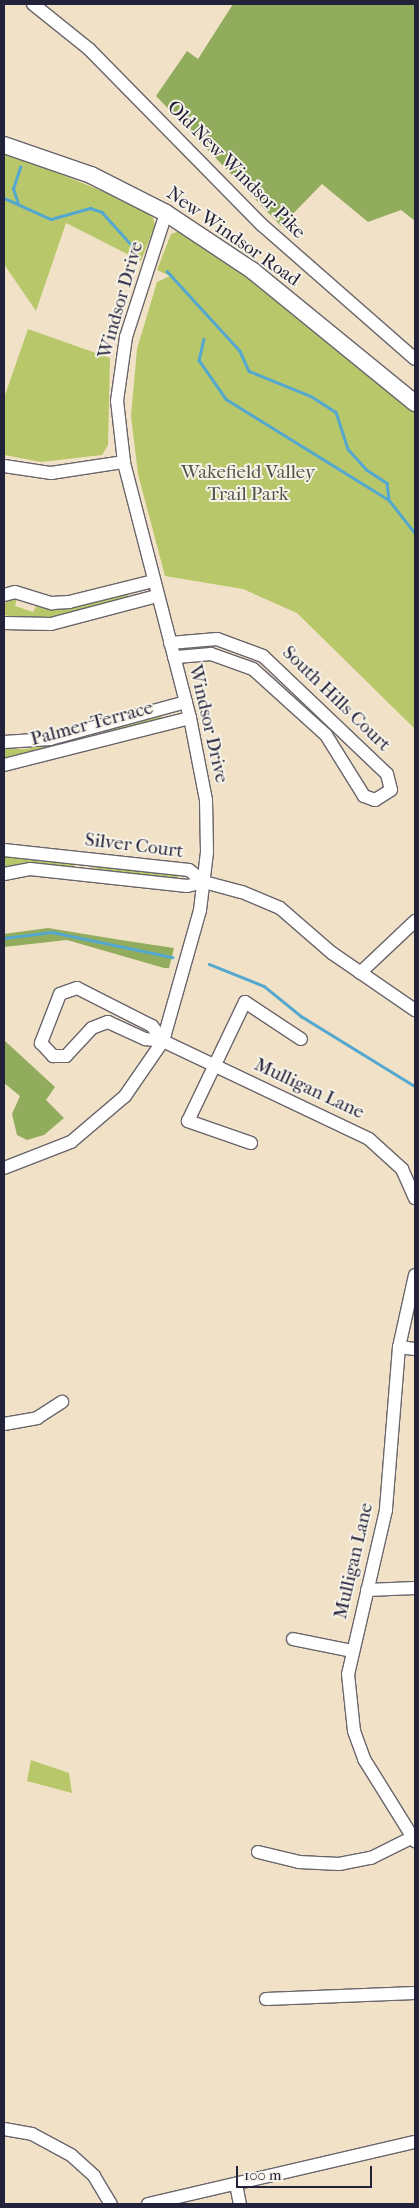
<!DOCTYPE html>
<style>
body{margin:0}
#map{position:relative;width:419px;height:2208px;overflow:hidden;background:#f1e2c7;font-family:"IM FELL French Canon",serif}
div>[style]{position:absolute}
.green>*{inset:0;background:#b8c76a}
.forest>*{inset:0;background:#92ac5e}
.stream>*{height:2.5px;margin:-1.25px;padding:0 1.25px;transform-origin:1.25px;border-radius:1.25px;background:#54a8d0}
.roads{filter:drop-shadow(1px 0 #6a656c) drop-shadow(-1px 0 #6a656c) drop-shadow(0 1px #6a656c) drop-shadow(0 -1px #6a656c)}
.minor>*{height:12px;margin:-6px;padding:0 6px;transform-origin:6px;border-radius:6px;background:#fff}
.major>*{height:16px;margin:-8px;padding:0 8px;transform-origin:8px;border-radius:8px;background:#fff}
span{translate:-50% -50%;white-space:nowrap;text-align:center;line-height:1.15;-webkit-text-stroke:4px #f7f3e8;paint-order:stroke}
.street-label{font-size:19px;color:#22223b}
.park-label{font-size:19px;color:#4f5449}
.frame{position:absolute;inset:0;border:5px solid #22223b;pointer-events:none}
.scale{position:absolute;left:236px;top:2166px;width:136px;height:22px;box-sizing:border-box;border:2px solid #22223b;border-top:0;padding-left:6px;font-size:15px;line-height:18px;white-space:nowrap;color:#22223b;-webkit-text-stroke:4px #f7f3e8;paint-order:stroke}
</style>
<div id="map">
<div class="green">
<i style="clip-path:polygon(4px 151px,151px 211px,155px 225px,141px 261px,66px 223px,36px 311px,4px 264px)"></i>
<i style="clip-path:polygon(182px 230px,260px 284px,415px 412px,415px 729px,297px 613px,243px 589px,165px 576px,138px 474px,131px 416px,137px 349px,157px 282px,170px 276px,157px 270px,171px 234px)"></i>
<i style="clip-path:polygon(28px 329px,110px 358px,108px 445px,102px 455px,41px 462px,4px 455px,4px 398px)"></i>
<i style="clip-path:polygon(127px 592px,128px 598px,41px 621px,4px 615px,4px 604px,12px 598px,17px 599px,15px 606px,33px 612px,36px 606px,51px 609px)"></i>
<i style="clip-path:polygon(161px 714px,162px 720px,104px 733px,105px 730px)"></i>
<i style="clip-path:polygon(84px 734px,87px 738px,4px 761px,4px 749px,27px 749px)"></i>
<i style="clip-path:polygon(4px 855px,72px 863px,75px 867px,21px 864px,4px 868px)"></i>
<i style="clip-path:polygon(92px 868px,95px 866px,179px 875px,178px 881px)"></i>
<i style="clip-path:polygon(31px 1760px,69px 1773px,72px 1793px,27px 1781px)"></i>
</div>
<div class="forest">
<i style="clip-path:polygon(233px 4px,415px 4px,415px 221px,401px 210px,368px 222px,322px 184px,281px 226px,156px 96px,187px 51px,198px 59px)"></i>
<i style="clip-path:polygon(48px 928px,121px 940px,174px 948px,169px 968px,164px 968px,67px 940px,4px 947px,4px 934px)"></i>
<i style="clip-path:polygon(4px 1040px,55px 1087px,46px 1100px,64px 1118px,44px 1135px,27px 1140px,17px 1135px,12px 1114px,20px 1096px,4px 1083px)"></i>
</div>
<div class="stream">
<i style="left:4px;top:198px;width:51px;rotate:24.1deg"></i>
<i style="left:51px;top:219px;width:41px;rotate:-15.8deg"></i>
<i style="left:90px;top:208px;width:13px;rotate:18deg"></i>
<i style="left:102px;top:212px;width:52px;rotate:48.1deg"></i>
<i style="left:18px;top:204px;width:16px;rotate:-108deg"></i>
<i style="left:13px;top:189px;width:23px;rotate:-72deg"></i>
<i style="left:167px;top:271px;width:108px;rotate:47.6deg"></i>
<i style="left:240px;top:351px;width:22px;rotate:66deg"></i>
<i style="left:249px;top:371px;width:67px;rotate:22deg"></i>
<i style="left:311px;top:396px;width:30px;rotate:33deg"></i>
<i style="left:336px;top:412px;width:39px;rotate:72deg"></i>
<i style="left:348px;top:449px;width:28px;rotate:48deg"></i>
<i style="left:367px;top:470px;width:24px;rotate:33deg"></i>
<i style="left:387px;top:483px;width:17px;rotate:83deg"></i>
<i style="left:389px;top:500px;width:42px;rotate:51.8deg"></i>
<i style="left:204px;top:339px;width:22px;rotate:103deg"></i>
<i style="left:199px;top:360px;width:47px;rotate:55.3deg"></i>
<i style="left:226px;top:399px;width:190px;rotate:31.8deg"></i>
<i style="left:4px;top:938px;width:48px;rotate:-7.1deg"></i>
<i style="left:52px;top:932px;width:123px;rotate:11.8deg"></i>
<i style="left:209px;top:964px;width:59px;rotate:21.8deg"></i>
<i style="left:264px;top:986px;width:48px;rotate:39deg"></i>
<i style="left:301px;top:1016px;width:134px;rotate:31.6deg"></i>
</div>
<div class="roads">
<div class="minor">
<i style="left:33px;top:4px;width:72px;rotate:38.8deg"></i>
<i style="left:89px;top:49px;width:247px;rotate:45.5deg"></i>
<i style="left:262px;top:225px;width:203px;rotate:41.2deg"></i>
<i style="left:4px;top:466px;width:48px;rotate:8.5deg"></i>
<i style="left:51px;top:473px;width:74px;rotate:-8.6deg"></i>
<i style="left:4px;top:595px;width:11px;rotate:-15deg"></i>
<i style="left:15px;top:592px;width:39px;rotate:17deg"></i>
<i style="left:52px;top:603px;width:17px;rotate:-3deg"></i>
<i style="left:69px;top:602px;width:87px;rotate:-14deg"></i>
<i style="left:4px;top:623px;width:47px;rotate:1.2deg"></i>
<i style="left:51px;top:624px;width:110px;rotate:-14.8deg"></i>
<i style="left:170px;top:643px;width:47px;rotate:-4.9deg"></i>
<i style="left:217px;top:639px;width:49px;rotate:20.3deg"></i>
<i style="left:263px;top:656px;width:171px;rotate:43.6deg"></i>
<i style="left:387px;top:774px;width:16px;rotate:76deg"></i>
<i style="left:391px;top:790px;width:19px;rotate:148deg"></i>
<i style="left:375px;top:800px;width:12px;rotate:-160deg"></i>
<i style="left:364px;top:796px;width:72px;rotate:-121.9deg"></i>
<i style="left:326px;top:735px;width:98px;rotate:-137.9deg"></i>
<i style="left:253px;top:669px;width:45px;rotate:-160.3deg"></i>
<i style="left:211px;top:654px;width:37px;rotate:175deg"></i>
<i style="left:4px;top:742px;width:46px;rotate:-3.7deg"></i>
<i style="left:50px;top:739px;width:141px;rotate:-15.2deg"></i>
<i style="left:4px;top:765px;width:192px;rotate:-14.2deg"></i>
<i style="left:4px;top:850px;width:186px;rotate:6.2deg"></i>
<i style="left:189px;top:870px;width:19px;rotate:39deg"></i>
<i style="left:4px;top:874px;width:26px;rotate:-11deg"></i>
<i style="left:30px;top:869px;width:158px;rotate:6.2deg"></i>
<i style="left:187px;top:886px;width:17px;rotate:-13deg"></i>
<i style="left:204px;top:882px;width:39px;rotate:15deg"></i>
<i style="left:242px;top:892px;width:41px;rotate:22.8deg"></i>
<i style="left:280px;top:908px;width:69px;rotate:40.9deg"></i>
<i style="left:332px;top:953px;width:101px;rotate:34.5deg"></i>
<i style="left:360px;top:973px;width:76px;rotate:-43.4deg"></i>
<i style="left:163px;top:1041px;width:19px;rotate:-126deg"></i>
<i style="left:152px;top:1026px;width:84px;rotate:-153.1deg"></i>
<i style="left:77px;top:988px;width:18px;rotate:161deg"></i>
<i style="left:60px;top:994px;width:53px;rotate:111.2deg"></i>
<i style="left:41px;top:1043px;width:18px;rotate:47deg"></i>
<i style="left:53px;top:1056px;width:13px"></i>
<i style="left:66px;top:1056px;width:38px;rotate:-47deg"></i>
<i style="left:92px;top:1028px;width:17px;rotate:-21deg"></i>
<i style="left:108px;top:1022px;width:41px;rotate:24.7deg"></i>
<i style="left:145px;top:1039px;width:18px;rotate:6deg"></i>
<i style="left:163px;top:1041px;width:228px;rotate:25.4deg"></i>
<i style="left:369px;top:1139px;width:45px;rotate:42.3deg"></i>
<i style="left:402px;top:1169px;width:32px;rotate:66deg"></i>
<i style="left:251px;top:1143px;width:67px;rotate:-160.8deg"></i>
<i style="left:188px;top:1121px;width:132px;rotate:-64.4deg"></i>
<i style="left:245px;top:1002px;width:67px;rotate:33.5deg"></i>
<i style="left:4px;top:1168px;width:72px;rotate:-21.2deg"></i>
<i style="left:71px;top:1142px;width:71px;rotate:-40.4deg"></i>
<i style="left:125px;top:1096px;width:67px;rotate:-55.4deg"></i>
<i style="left:163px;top:1041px;width:136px;rotate:-74.2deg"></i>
<i style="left:200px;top:910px;width:58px;rotate:-83.1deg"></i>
<i style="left:207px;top:852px;width:52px;rotate:-91.1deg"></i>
<i style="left:206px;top:800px;width:84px;rotate:-101deg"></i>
<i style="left:190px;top:718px;width:264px;rotate:-104.5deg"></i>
<i style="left:124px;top:462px;width:61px;rotate:-96.5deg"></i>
<i style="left:117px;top:401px;width:65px;rotate:-82deg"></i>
<i style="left:126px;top:337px;width:130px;rotate:-72.1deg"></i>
<i style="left:415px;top:1275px;width:74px;rotate:102.5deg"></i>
<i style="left:399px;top:1347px;width:164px;rotate:94.6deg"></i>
<i style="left:386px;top:1510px;width:168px;rotate:103deg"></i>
<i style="left:348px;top:1674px;width:57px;rotate:84deg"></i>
<i style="left:354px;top:1731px;width:30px;rotate:70deg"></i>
<i style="left:364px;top:1759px;width:97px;rotate:58.1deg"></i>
<i style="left:399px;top:1347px;width:16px;rotate:7deg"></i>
<i style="left:4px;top:1424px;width:34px;rotate:-10deg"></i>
<i style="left:37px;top:1418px;width:30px;rotate:-33deg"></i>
<i style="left:367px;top:1590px;width:48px;rotate:-2.4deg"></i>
<i style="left:293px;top:1639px;width:60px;rotate:11.5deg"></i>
<i style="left:258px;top:1852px;width:42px;rotate:13.7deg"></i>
<i style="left:299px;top:1862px;width:40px;rotate:2.9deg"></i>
<i style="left:339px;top:1864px;width:33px;rotate:-11deg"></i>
<i style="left:371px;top:1858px;width:49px;rotate:-26.6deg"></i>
<i style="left:266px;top:1999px;width:149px;rotate:-2.3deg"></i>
<i style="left:4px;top:2129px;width:28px;rotate:10deg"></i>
<i style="left:32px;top:2134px;width:44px;rotate:28.3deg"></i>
<i style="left:71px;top:2155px;width:31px;rotate:42deg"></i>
<i style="left:94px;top:2176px;width:33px;rotate:59deg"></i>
<i style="left:236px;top:2184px;width:20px;rotate:79deg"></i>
<i style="left:148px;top:2204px;width:274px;rotate:-13.1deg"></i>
</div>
<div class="major">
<i style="left:4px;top:145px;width:92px;rotate:19deg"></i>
<i style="left:91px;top:175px;width:84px;rotate:26.9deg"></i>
<i style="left:166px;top:213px;width:105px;rotate:33.7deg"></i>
<i style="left:253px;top:271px;width:209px;rotate:39.2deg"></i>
</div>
</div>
<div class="street-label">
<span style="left:236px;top:170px;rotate:45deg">Old New Windsor Pike</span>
<span style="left:233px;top:237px;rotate:35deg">New Windsor Road</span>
<span style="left:121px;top:300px;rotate:-74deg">Windsor Drive</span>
<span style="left:336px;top:699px;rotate:44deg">South Hills Court</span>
<span style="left:92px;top:724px;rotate:-15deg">Palmer Terrace</span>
<span style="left:208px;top:724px;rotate:77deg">Windsor Drive</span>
<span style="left:134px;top:846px;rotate:7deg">Silver Court</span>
<span style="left:309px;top:1089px;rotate:25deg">Mulligan Lane</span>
<span style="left:354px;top:1561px;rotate:-77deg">Mulligan Lane</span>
</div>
<div class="park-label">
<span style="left:248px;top:484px">Wakefield Valley<br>Trail Park</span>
</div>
<div class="frame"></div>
<div class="scale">100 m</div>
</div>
